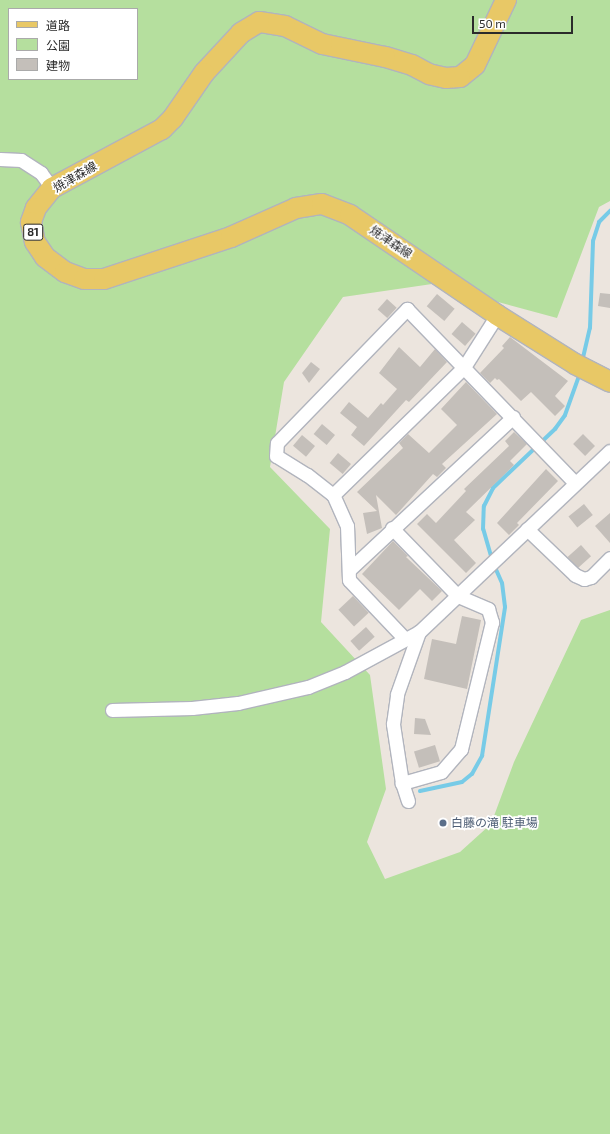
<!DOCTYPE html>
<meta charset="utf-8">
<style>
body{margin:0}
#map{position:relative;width:610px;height:1134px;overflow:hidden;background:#ece5de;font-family:"Exo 2","Noto Sans JP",sans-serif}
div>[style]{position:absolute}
.green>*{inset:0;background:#b5df9e}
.stream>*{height:4px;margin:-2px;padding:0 2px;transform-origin:2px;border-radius:2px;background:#77cbe7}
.building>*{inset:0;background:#c4bfba;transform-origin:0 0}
.roads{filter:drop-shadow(1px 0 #b1b4bd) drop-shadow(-1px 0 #b1b4bd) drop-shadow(0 1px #b1b4bd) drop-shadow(0 -1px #b1b4bd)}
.minor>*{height:13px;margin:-6.5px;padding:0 6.5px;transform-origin:6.5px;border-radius:6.5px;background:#fff}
.primary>*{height:20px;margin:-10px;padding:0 10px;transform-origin:10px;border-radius:10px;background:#e8c866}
.dots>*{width:11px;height:11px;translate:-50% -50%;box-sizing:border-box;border:2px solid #fff;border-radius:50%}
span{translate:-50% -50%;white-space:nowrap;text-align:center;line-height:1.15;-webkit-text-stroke:3.5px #fff;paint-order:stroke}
.shield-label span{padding:1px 3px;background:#fff;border:1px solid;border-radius:3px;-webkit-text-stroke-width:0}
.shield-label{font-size:11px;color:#2b2b2b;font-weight:700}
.street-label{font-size:12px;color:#2b2b2b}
.service-label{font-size:12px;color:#4e5e75}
.left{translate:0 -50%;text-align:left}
.legend{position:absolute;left:8px;top:8px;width:130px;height:72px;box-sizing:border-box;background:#fff;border:1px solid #aaa;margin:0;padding:5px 7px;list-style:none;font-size:12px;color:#2b2b2b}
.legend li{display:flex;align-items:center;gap:8px;height:20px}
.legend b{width:20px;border:1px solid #aaa}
.scale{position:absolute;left:472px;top:16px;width:101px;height:18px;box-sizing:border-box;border:2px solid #2b2b2b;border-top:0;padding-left:5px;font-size:12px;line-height:14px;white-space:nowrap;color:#2b2b2b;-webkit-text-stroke:3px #fff;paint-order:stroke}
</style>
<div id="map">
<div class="green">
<i style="clip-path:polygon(evenodd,0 0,610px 0,610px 201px,599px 207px,557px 318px,432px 284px,343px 297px,284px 382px,270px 467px,330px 529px,321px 622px,370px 675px,386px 789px,367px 842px,385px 879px,460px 852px,491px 824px,514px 762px,581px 620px,610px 610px,610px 1134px,0 1134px,0 0,9px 9px,137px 9px,137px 79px,9px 79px,9px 9px)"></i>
</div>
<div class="stream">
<i style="left:582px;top:362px;width:35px;rotate:-77deg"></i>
<i style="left:590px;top:328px;width:87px;rotate:-88deg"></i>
<i style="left:593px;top:241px;width:20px;rotate:-72deg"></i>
<i style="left:599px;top:222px;width:16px;rotate:-45deg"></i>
<i style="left:420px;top:791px;width:43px;rotate:-12.1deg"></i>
<i style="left:462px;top:782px;width:13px;rotate:-39deg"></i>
<i style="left:472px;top:774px;width:21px;rotate:-61deg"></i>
<i style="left:482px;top:756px;width:151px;rotate:-81.2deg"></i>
<i style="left:505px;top:607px;width:24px;rotate:-97deg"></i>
<i style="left:502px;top:583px;width:22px;rotate:-114deg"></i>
<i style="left:493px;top:563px;width:35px;rotate:-106deg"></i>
<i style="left:483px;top:529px;width:23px;rotate:-88deg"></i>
<i style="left:484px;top:506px;width:20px;rotate:-63deg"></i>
<i style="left:493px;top:488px;width:86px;rotate:-43.6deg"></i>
<i style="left:555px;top:429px;width:17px;rotate:-54deg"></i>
<i style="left:565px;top:415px;width:45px;rotate:-70.3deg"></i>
</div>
<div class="building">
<i style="clip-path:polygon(600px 293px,610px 294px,610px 308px,598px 306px)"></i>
<i style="left:437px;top:294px;width:23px;height:16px;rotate:40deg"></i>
<i style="left:387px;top:299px;width:13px;height:14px;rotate:42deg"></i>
<i style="left:462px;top:322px;width:18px;height:16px;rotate:41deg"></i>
<i style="clip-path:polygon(510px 337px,568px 381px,555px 396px,565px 406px,555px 416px,531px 392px,521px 401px,499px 379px,497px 380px,495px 378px,490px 383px,480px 373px,504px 348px,502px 346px)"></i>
<i style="clip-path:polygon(399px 347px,420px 367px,435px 349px,447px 362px,409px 402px,406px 400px,364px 446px,351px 435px,357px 427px,340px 413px,349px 402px,368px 418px,381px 403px,383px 405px,397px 389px,379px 373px)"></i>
<i style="clip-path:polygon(311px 362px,320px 369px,309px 383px,302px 373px)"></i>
<i style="clip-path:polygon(466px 382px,497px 414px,442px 464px,446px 468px,437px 477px,433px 474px,396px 515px,376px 495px,382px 528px,367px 534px,363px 513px,377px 511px,357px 492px,403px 448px,399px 443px,408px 434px,429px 453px,457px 425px,441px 409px)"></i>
<i style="left:322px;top:424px;width:17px;height:13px;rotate:40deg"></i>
<i style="clip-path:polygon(514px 432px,527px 444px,510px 461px,514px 465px,466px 512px,475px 520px,454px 540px,476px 563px,466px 573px,417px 524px,427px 514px,436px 523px,466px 491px,464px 489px,509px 446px,505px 441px)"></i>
<i style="left:583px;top:434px;width:17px;height:14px;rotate:45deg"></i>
<i style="left:302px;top:435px;width:17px;height:14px;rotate:40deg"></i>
<i style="left:338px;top:453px;width:17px;height:13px;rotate:40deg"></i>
<i style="clip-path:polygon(546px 469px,558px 481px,517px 523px,519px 525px,509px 535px,497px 523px)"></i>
<i style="left:584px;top:504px;width:14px;height:20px;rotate:51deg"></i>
<i style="clip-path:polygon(610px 513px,610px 543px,595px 526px)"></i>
<i style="clip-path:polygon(393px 541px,408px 556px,406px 557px,442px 591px,432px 601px,420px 589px,399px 610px,362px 574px)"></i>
<i style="left:581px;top:545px;width:15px;height:18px;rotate:48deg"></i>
<i style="left:353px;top:596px;width:23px;height:20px;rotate:47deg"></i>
<i style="clip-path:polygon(462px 616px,481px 620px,467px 689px,424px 679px,432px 639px,456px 644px)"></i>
<i style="left:366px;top:627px;width:13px;height:21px;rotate:48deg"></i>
<i style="clip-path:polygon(415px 718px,425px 719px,431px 735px,414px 734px)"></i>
<i style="left:435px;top:745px;width:17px;height:22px;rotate:73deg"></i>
</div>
<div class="roads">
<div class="minor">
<i style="left:0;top:159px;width:21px;rotate:3deg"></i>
<i style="left:21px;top:160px;width:24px;rotate:33deg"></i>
<i style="left:41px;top:173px;width:19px;rotate:54deg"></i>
<i style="left:333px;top:495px;width:183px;rotate:-44.3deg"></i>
<i style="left:464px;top:367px;width:62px;rotate:-57.6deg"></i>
<i style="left:392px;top:528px;width:95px;rotate:45.9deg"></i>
<i style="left:458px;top:596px;width:33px;rotate:23deg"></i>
<i style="left:488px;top:609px;width:14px;rotate:73deg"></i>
<i style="left:492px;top:622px;width:131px;rotate:103.7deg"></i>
<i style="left:461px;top:749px;width:30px;rotate:131deg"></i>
<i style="left:441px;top:772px;width:41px;rotate:164.2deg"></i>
<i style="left:527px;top:529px;width:66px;rotate:43.8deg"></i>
<i style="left:575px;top:575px;width:10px;rotate:24deg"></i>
<i style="left:584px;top:579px;width:7px;rotate:-16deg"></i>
<i style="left:591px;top:577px;width:27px;rotate:-45deg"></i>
<i style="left:350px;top:569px;width:223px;rotate:-43deg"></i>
<i style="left:405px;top:639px;width:81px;rotate:-133.5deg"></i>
<i style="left:349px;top:580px;width:54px;rotate:-92.1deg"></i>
<i style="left:347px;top:526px;width:34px;rotate:-114deg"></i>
<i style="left:333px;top:495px;width:33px;rotate:-142deg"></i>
<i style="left:307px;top:475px;width:36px;rotate:-148deg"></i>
<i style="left:276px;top:456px;width:13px;rotate:-86deg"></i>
<i style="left:277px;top:443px;width:187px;rotate:-45.9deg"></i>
<i style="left:407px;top:309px;width:242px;rotate:46deg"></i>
<i style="left:112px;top:710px;width:80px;rotate:-1.4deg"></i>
<i style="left:192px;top:708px;width:46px;rotate:-6.2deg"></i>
<i style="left:238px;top:703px;width:72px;rotate:-12.9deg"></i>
<i style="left:308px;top:687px;width:40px;rotate:-22deg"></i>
<i style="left:345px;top:672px;width:84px;rotate:-28.4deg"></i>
<i style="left:419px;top:632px;width:263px;rotate:-43.5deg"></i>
<i style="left:408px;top:801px;width:19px;rotate:-108deg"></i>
<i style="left:402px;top:783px;width:60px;rotate:-98.7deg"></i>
<i style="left:393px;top:724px;width:30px;rotate:-82deg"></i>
<i style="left:397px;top:694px;width:66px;rotate:-70.5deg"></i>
</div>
<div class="primary">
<i style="left:506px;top:0;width:72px;rotate:115.5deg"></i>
<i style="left:475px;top:65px;width:19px;rotate:141deg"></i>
<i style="left:460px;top:77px;width:14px;rotate:176deg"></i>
<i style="left:446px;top:78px;width:17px;rotate:-167deg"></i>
<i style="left:429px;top:74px;width:19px;rotate:-152deg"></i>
<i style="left:412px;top:65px;width:28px;rotate:-163deg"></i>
<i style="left:385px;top:57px;width:64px;rotate:-168.3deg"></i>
<i style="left:322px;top:44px;width:41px;rotate:-154.1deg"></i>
<i style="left:285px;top:26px;width:26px;rotate:-171deg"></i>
<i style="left:259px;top:22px;width:21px;rotate:149deg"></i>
<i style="left:241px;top:33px;width:54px;rotate:132.8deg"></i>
<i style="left:204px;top:73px;width:55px;rotate:124.6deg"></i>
<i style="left:173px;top:118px;width:16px;rotate:135deg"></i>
<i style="left:162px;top:129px;width:125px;rotate:151.8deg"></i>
<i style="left:52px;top:188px;width:26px;rotate:129deg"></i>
<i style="left:36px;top:208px;width:15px;rotate:110deg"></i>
<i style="left:31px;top:222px;width:20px;rotate:79deg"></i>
<i style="left:35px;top:242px;width:18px;rotate:56deg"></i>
<i style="left:45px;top:257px;width:25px;rotate:37deg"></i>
<i style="left:65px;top:272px;width:20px;rotate:20deg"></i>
<i style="left:84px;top:279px;width:20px"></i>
<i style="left:104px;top:279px;width:134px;rotate:-18.3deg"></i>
<i style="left:231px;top:237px;width:71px;rotate:-24deg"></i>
<i style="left:296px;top:208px;width:26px;rotate:-9deg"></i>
<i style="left:322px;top:204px;width:30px;rotate:21deg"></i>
<i style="left:350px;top:215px;width:178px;rotate:34.2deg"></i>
<i style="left:497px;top:315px;width:92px;rotate:32.1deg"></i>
<i style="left:575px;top:364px;width:39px;rotate:27deg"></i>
</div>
</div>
<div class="dots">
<i style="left:443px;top:823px;background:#5c6f8a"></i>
</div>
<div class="shield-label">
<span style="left:33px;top:232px">81</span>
</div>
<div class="street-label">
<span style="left:75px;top:177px;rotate:-30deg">焼津森線</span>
<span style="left:391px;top:242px;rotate:34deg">焼津森線</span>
</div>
<div class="service-label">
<span class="left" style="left:451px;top:823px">白藤の滝 駐車場</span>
</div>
<ul class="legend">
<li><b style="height:5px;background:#e8c866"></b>道路</li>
<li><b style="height:11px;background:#b5df9e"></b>公園</li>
<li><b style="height:11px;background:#c4bfba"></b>建物</li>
</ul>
<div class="scale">50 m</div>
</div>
